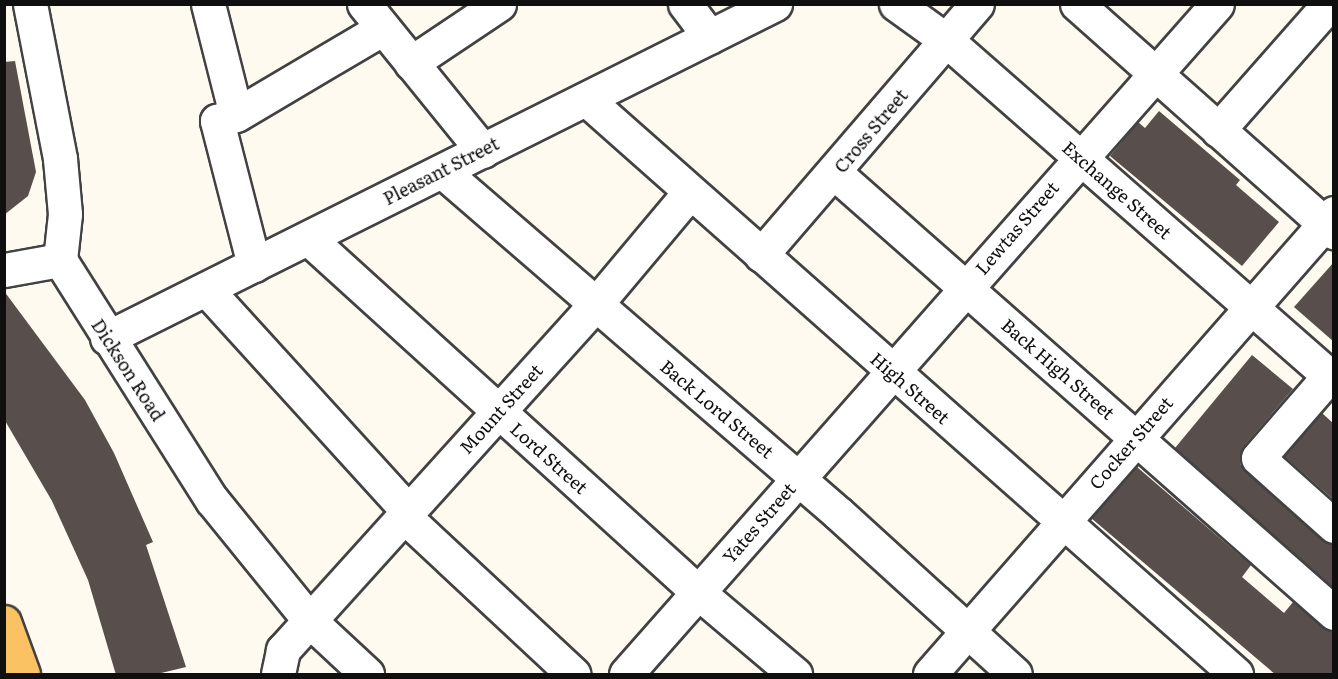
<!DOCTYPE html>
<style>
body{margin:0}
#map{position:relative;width:1338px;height:679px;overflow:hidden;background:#fffaf0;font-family:Literata,serif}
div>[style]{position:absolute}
.building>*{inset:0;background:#584e4b}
.roads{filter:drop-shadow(2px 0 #424242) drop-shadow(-2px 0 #424242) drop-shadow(0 2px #424242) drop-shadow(0 -2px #424242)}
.minor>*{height:33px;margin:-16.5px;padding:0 16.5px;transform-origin:16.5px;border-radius:16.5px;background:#fff}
.major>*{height:33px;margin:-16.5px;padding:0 16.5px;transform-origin:16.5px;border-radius:16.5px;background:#fbc264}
span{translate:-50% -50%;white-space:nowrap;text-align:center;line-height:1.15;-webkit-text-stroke:6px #fff;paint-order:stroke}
.street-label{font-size:18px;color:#0f0f0f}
.frame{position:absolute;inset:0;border:6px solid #0f0f0f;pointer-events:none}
</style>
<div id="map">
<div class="building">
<i style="clip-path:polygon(15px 61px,36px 172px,28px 196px,4px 215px,4px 62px)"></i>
<i style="clip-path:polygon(1159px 111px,1240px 180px,1236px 185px,1279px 222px,1242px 266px,1110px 156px,1138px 122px,1145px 128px)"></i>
<i style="clip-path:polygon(1334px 262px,1334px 342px,1294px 307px)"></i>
<i style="clip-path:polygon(4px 291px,85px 400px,114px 453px,153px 542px,146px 545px,186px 667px,153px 675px,116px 675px,88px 580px,52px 501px,4px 419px)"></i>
<i style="clip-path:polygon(1252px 355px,1293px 389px,1244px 446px,1240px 464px,1322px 540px,1334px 544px,1334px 588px,1175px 448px)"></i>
<i style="clip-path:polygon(1322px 413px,1334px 424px,1334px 500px,1284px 456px)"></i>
<i style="clip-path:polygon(1137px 467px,1251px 565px,1242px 577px,1284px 613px,1293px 602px,1322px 627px,1334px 631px,1334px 675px,1276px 675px,1091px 518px)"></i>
</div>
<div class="roads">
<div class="minor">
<i style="left:30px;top:4px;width:158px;rotate:79deg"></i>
<i style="left:60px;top:159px;width:55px;rotate:84.8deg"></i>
<i style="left:65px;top:214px;width:46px;rotate:96.2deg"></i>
<i style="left:60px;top:260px;width:284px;rotate:57.7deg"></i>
<i style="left:212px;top:500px;width:156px;rotate:51deg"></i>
<i style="left:310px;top:621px;width:78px;rotate:42.9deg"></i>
<i style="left:208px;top:4px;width:114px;rotate:75.8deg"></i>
<i style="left:364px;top:4px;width:189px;rotate:51deg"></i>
<i style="left:685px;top:4px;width:41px;rotate:52.9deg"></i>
<i style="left:896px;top:4px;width:62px;rotate:35.8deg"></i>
<i style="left:946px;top:40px;width:516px;rotate:41.23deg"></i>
<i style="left:1077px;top:4px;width:344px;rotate:41.6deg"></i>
<i style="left:411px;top:63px;width:106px;rotate:-33.8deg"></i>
<i style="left:586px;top:99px;width:868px;rotate:41.5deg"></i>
<i style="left:1218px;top:130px;width:168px;rotate:-48.6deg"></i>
<i style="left:442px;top:171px;width:523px;rotate:40.82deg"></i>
<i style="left:838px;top:513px;width:239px;rotate:42.3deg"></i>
<i style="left:835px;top:173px;width:665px;rotate:41.4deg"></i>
<i style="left:308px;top:238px;width:528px;rotate:42.24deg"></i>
<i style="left:699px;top:593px;width:126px;rotate:40.2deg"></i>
<i style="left:761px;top:255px;width:331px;rotate:-49.3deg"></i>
<i style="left:254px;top:265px;width:149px;rotate:-104.4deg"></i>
<i style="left:217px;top:121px;width:20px;rotate:-18deg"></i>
<i style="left:236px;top:115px;width:171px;rotate:-30.6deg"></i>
<i style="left:4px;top:270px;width:57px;rotate:-10.1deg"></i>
<i style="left:206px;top:289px;width:303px;rotate:47.7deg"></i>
<i style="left:107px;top:338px;width:747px;rotate:-26.57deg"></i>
<i style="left:1329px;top:376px;width:108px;rotate:130.9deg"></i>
<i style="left:1258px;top:458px;width:102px;rotate:41.8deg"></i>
<i style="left:406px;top:518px;width:229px;rotate:43deg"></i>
<i style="left:278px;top:674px;width:25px;rotate:-78deg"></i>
<i style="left:283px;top:650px;width:467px;rotate:-47.9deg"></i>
<i style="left:596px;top:304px;width:145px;rotate:-50deg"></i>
<i style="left:626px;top:674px;width:893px;rotate:-48.58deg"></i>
<i style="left:930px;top:674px;width:613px;rotate:-48.77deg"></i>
</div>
<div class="major">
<i style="left:4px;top:622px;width:55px;rotate:69.9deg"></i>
</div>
</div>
<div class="street-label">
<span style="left:871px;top:131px;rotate:-50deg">Cross Street</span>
<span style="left:441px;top:171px;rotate:-27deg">Pleasant Street</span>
<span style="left:1117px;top:190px;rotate:41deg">Exchange Street</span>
<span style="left:1017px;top:228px;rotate:-49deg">Lewtas Street</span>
<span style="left:1058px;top:369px;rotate:41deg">Back High Street</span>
<span style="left:128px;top:370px;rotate:57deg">Dickson Road</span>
<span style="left:910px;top:388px;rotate:41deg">High Street</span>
<span style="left:501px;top:409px;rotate:-48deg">Mount Street</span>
<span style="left:717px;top:409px;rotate:40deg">Back Lord Street</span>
<span style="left:1131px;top:443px;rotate:-49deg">Cocker Street</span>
<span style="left:549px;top:458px;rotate:42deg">Lord Street</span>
<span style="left:759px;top:523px;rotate:-49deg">Yates Street</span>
</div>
<div class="frame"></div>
</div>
